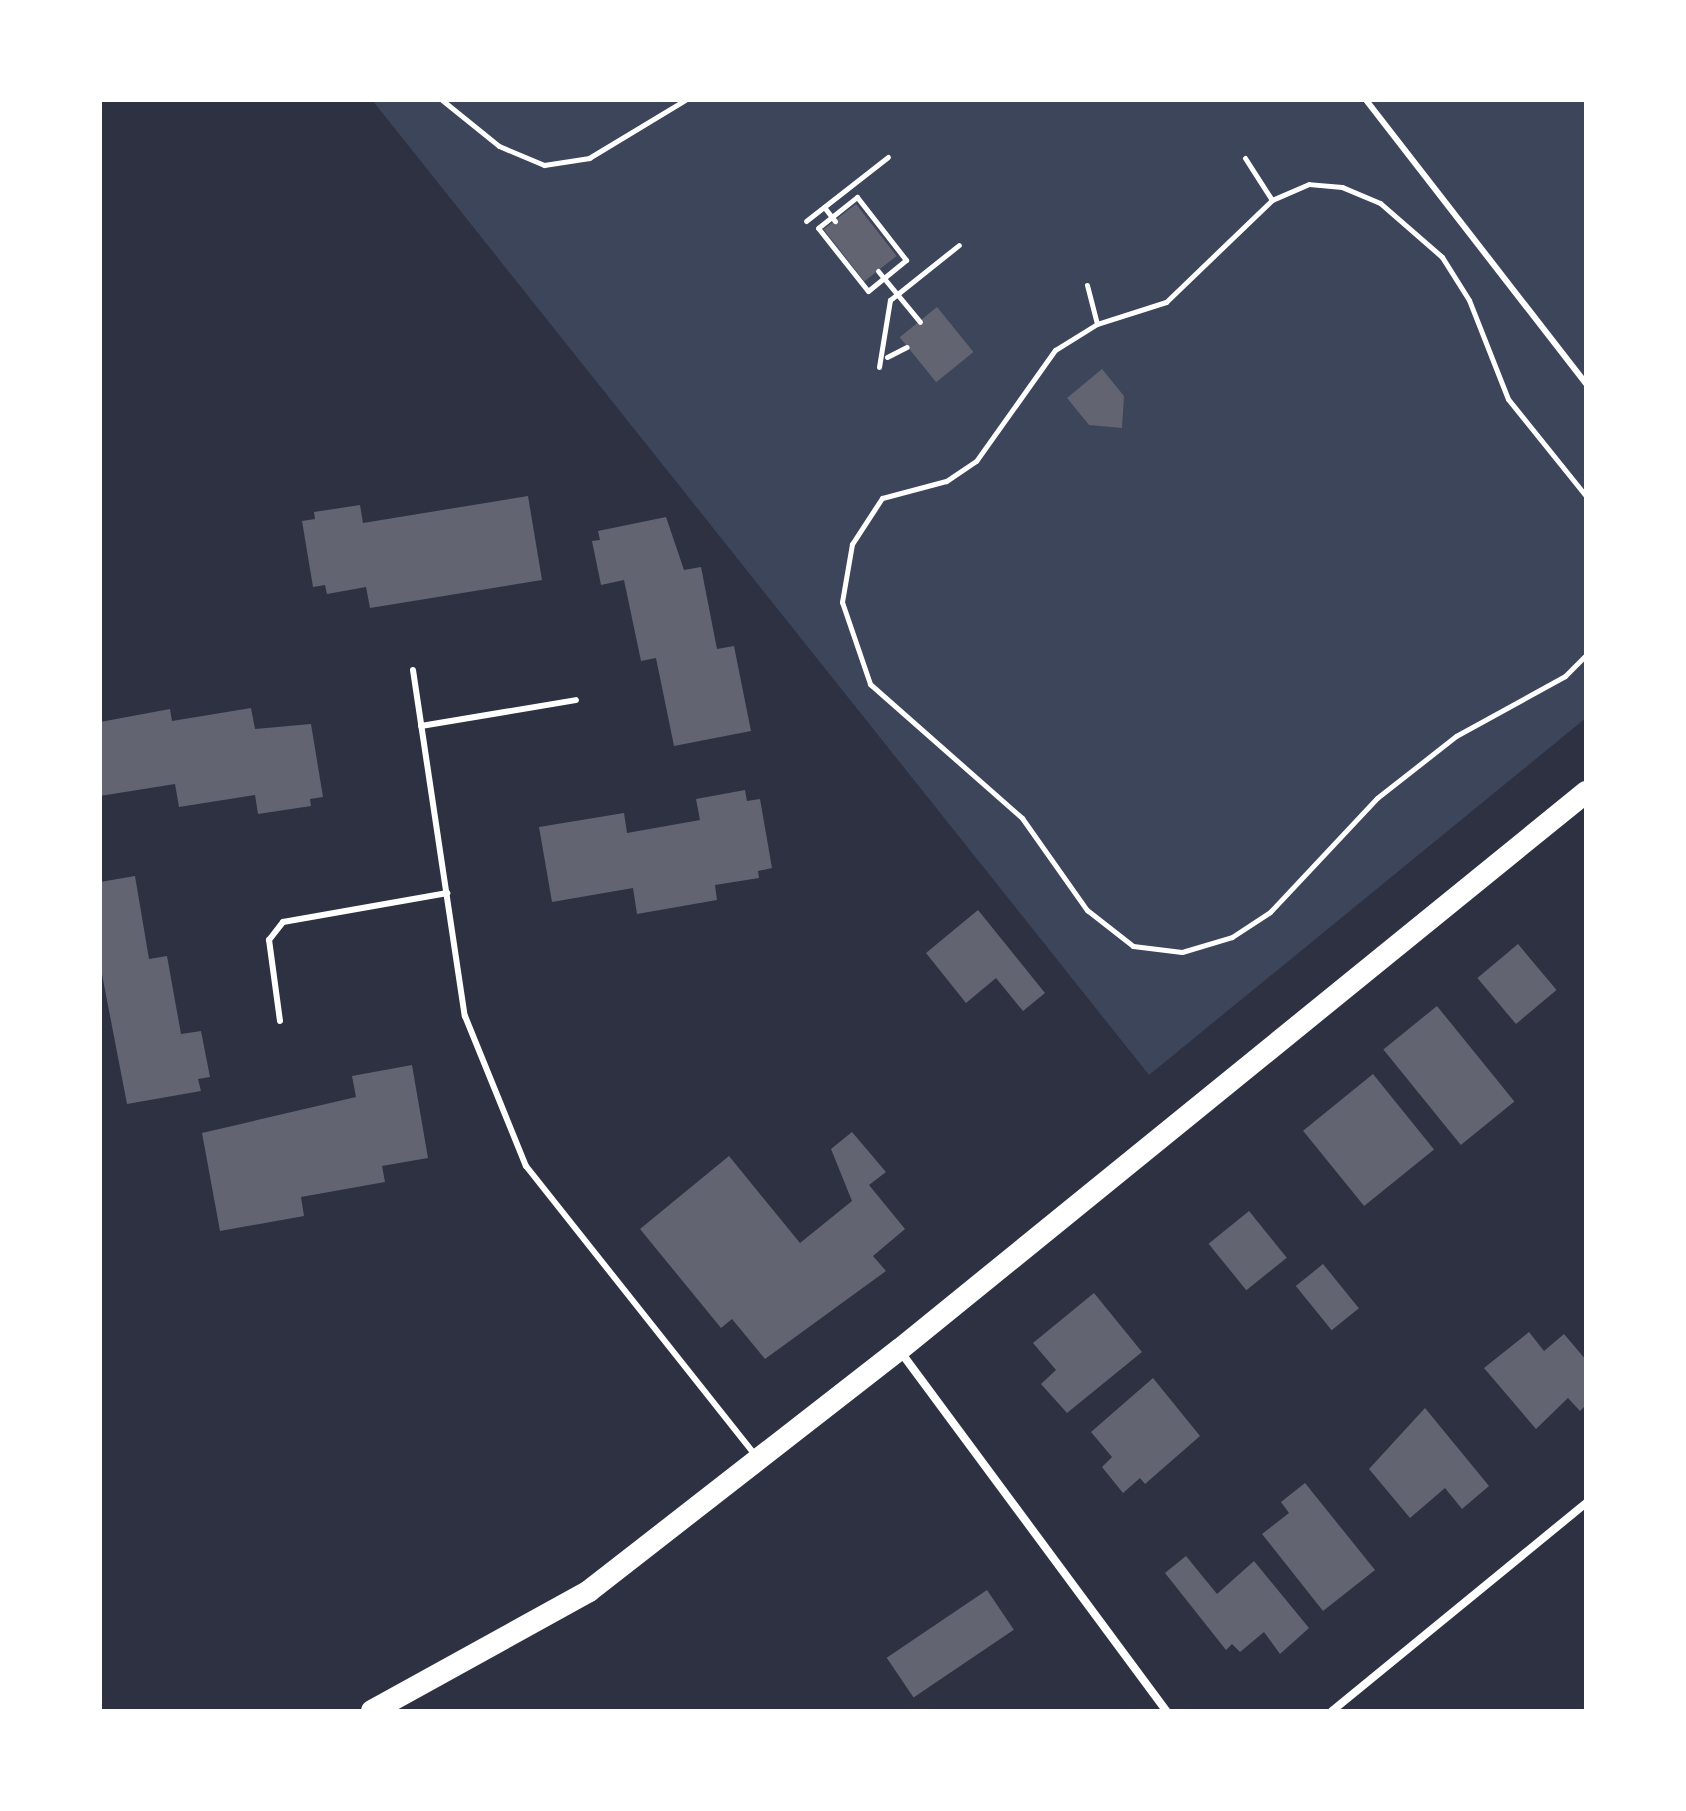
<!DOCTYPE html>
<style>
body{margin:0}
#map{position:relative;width:1686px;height:1811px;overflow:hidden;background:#2d3142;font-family:Karla,sans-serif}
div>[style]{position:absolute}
.green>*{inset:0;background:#3c4559}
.building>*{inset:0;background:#626471;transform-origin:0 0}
.path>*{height:5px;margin:-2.5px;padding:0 2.5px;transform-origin:2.5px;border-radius:2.5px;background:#fff}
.service>*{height:6px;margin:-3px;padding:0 3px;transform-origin:3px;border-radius:3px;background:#fff}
.minor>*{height:8px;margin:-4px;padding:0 4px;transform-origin:4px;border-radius:4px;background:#fff}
.trunk>*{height:22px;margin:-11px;padding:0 11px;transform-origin:11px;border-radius:11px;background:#fff}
span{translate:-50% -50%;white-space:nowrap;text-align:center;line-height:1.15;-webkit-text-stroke:6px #fff;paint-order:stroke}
.frame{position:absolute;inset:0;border:102px solid #fff;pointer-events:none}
</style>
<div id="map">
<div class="green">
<i style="clip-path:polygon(372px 100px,1586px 100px,1586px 718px,1149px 1075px)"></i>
</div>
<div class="building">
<i style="left:856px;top:204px;width:66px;height:41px;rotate:52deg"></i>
<i style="left:937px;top:307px;width:58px;height:48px;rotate:51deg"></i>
<i style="clip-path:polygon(1102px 369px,1124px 396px,1122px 428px,1089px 425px,1067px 398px)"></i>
<i style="clip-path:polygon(528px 496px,542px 580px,370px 608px,366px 587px,327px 594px,325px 585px,313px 587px,302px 521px,315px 519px,314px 512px,360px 505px,363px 523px)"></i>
<i style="clip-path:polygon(666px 517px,684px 570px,701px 567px,717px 649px,734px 646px,751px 731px,674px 746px,656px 658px,641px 661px,624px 580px,601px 585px,592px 541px,600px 540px,598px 531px)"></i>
<i style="clip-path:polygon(251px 708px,255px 729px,311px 724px,323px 797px,310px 799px,311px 806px,258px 814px,255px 795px,179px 807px,175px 784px,100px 796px,100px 722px,170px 709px,172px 721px)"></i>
<i style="clip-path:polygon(745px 790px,747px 801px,760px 799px,772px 868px,758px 871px,759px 878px,715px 885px,717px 900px,637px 914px,633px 888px,552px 902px,539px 827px,624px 813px,627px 833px,700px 820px,696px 799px)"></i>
<i style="clip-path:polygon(135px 876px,149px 959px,167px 956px,181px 1034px,201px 1031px,210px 1077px,198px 1079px,201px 1091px,127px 1104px,100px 964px,100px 882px)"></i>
<i style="clip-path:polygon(978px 910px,1045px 993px,1023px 1011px,996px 978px,966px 1003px,926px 953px)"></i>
<i style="left:1518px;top:944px;width:60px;height:53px;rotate:50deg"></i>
<i style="left:1437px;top:1006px;width:123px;height:69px;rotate:51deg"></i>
<i style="clip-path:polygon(412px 1065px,428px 1158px,382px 1166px,385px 1182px,301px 1197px,304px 1216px,220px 1231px,202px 1133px,356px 1097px,352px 1076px)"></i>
<i style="left:1373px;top:1074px;width:97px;height:90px;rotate:51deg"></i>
<i style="clip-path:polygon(852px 1132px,886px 1172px,869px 1185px,905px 1229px,873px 1256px,886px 1271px,765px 1359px,732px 1319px,721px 1328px,640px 1229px,729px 1156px,800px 1243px,852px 1201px,831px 1149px)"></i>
<i style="left:1249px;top:1211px;width:60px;height:52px;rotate:51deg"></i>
<i style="left:1323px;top:1264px;width:57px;height:35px;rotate:51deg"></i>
<i style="clip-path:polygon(1094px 1293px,1142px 1352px,1067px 1413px,1041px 1384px,1056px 1370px,1033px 1343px)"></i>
<i style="clip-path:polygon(1529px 1332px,1544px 1351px,1564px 1334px,1586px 1360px,1586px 1405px,1580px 1411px,1568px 1398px,1536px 1429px,1484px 1368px)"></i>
<i style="clip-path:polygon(1153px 1378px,1200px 1436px,1145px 1484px,1140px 1478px,1123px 1493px,1102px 1467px,1112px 1457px,1091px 1432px)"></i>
<i style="clip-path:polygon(1425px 1408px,1489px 1486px,1462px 1509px,1445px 1488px,1410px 1518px,1369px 1469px)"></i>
<i style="clip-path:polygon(1305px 1483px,1375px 1570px,1323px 1611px,1262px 1534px,1289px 1513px,1281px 1502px)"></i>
<i style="clip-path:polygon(1186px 1556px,1217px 1594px,1254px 1561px,1309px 1628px,1280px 1654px,1264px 1632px,1240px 1652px,1232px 1644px,1226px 1650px,1165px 1573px)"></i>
<i style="left:987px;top:1590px;width:48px;height:121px;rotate:56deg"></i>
</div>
<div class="path">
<i style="left:442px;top:100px;width:73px;rotate:38.9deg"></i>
<i style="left:499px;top:146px;width:49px;rotate:22.9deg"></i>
<i style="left:544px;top:165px;width:46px;rotate:-8.8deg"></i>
<i style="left:589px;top:158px;width:112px;rotate:-31.1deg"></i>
<i style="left:1245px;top:158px;width:50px;rotate:57.3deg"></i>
<i style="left:857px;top:197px;width:80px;rotate:52.1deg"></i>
<i style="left:906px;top:260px;width:49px;rotate:140.8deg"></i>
<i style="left:868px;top:291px;width:80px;rotate:-128.4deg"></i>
<i style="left:818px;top:228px;width:50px;rotate:-38.5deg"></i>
<i style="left:824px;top:207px;width:18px;rotate:52deg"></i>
<i style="left:806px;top:221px;width:104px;rotate:-38deg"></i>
<i style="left:878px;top:271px;width:66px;rotate:50.5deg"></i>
<i style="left:1087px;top:285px;width:40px;rotate:75.6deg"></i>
<i style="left:887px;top:357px;width:22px;rotate:-27deg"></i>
<i style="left:879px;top:367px;width:68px;rotate:-80.7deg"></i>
<i style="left:890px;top:300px;width:88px;rotate:-38.6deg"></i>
<i style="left:1586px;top:496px;width:124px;rotate:-128.8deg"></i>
<i style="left:1508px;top:399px;width:106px;rotate:-111.5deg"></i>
<i style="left:1469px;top:300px;width:51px;rotate:-122.1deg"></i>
<i style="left:1442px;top:257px;width:82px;rotate:-138.9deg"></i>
<i style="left:1380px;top:203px;width:41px;rotate:-157.2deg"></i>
<i style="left:1342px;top:187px;width:33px;rotate:-175deg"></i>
<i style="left:1309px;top:184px;width:40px;rotate:156.6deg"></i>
<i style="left:1272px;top:200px;width:147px;rotate:136.1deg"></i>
<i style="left:1166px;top:302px;width:72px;rotate:162.3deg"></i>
<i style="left:1097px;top:324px;width:49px;rotate:148.2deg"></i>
<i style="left:1055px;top:350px;width:136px;rotate:125.4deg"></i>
<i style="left:976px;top:461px;width:36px;rotate:146deg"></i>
<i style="left:946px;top:481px;width:66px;rotate:165.1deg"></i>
<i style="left:882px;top:498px;width:55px;rotate:123.1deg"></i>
<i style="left:852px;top:544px;width:59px;rotate:99.8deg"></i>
<i style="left:842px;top:602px;width:87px;rotate:71.1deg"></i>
<i style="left:870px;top:684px;width:203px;rotate:41.4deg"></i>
<i style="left:1022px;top:818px;width:113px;rotate:54.8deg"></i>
<i style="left:1087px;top:910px;width:58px;rotate:38deg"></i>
<i style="left:1133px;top:946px;width:49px;rotate:7deg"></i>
<i style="left:1182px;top:952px;width:52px;rotate:-16.7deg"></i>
<i style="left:1232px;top:937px;width:45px;rotate:-33.3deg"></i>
<i style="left:1270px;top:912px;width:156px;rotate:-46.8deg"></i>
<i style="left:1377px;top:798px;width:100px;rotate:-38.1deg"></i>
<i style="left:1456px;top:736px;width:124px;rotate:-28.8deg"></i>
<i style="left:1565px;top:676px;width:30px;rotate:-45deg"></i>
</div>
<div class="service">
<i style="left:1366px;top:100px;width:359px;rotate:52.2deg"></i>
<i style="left:413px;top:670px;width:350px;rotate:81.5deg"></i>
<i style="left:465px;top:1016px;width:162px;rotate:67.9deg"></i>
<i style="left:526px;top:1166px;width:370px;rotate:51.6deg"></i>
<i style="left:421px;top:726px;width:157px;rotate:-9.5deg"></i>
<i style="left:280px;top:1021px;width:82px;rotate:-97.7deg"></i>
<i style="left:269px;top:940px;width:23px;rotate:-52deg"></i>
<i style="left:283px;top:922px;width:167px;rotate:-10deg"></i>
</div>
<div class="minor">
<i style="left:900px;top:1351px;width:448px;rotate:53.5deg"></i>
<i style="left:1332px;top:1711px;width:328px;rotate:-39.3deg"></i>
</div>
<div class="trunk">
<i style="left:372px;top:1711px;width:248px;rotate:-28.9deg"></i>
<i style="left:589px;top:1591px;width:393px;rotate:-37.9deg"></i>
<i style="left:899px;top:1350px;width:885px;rotate:-39.08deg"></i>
</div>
<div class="frame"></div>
</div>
